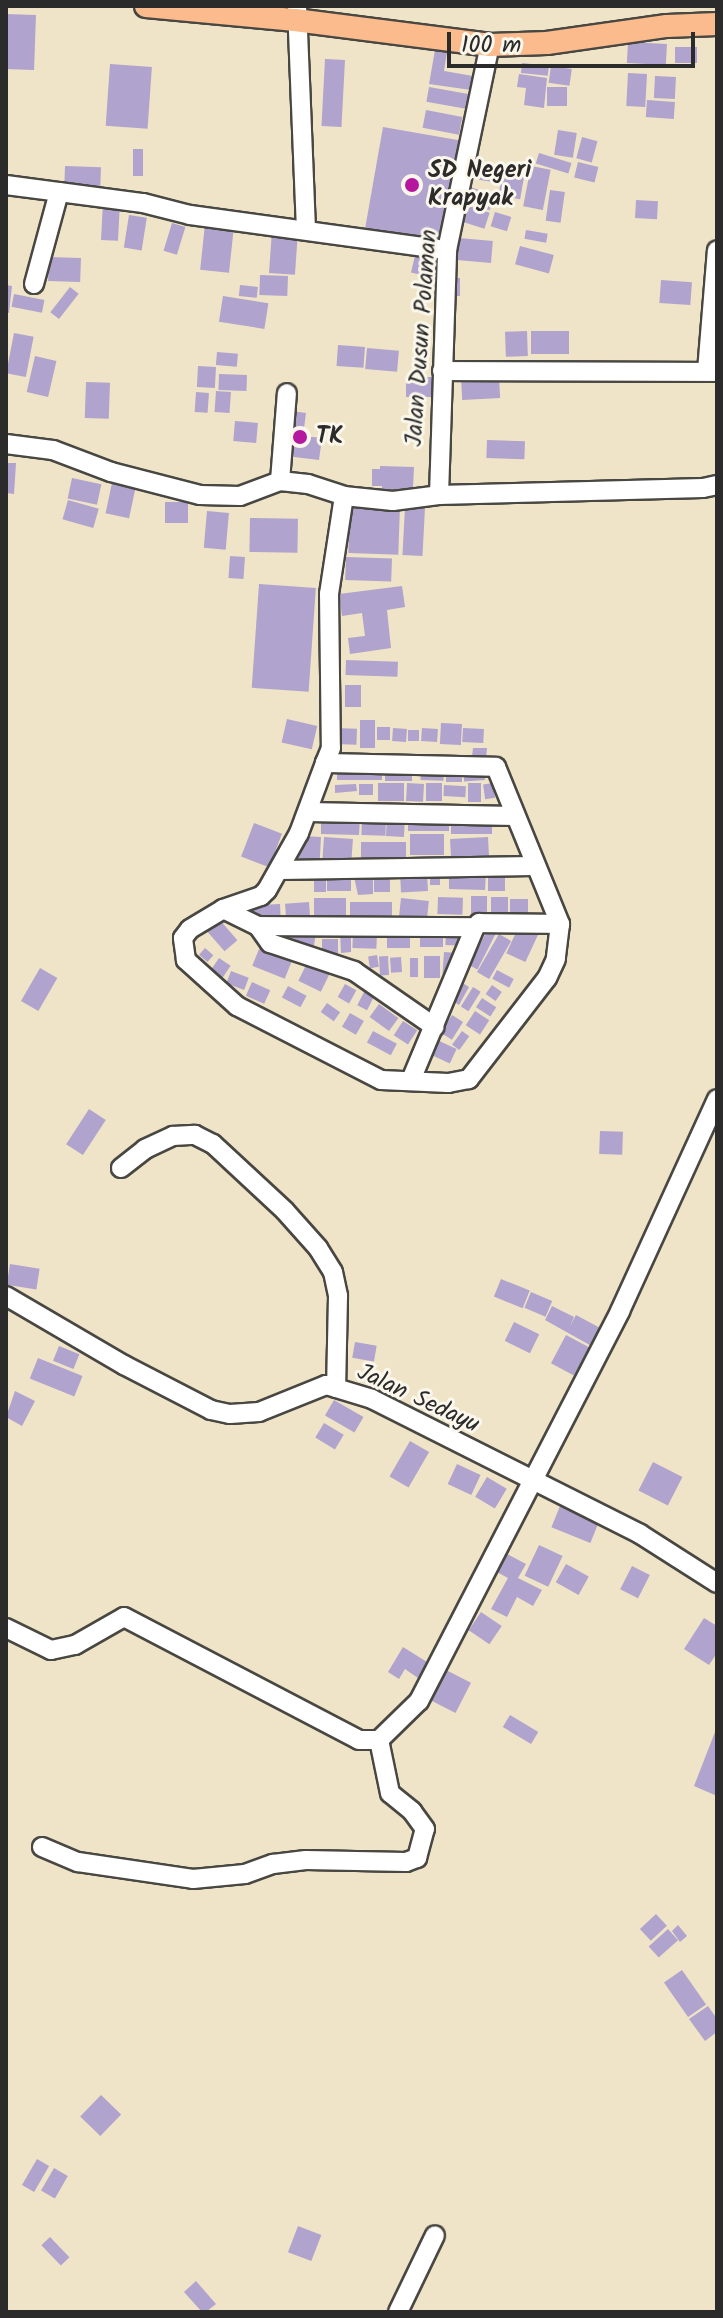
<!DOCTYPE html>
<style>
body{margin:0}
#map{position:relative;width:723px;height:2318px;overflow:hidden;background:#efe4c7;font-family:Kalam,sans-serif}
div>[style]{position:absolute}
.building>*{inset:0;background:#b0a3cd;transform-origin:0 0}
.roads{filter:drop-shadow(2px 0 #484742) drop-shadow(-2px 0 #484742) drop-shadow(0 2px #484742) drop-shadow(0 -2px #484742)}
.minor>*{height:18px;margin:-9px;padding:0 9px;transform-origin:9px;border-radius:9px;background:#fff}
.major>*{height:22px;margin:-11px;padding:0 11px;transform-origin:11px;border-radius:11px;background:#fbbb8c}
.dots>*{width:22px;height:22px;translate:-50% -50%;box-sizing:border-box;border:4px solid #fbf7ec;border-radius:50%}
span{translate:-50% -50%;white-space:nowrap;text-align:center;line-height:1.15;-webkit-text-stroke:6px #fbf7ec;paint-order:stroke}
.poi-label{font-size:24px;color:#2b2b2b;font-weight:700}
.left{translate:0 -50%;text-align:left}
.street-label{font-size:24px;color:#2b2b2b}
.frame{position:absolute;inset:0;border:8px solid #2b2b2b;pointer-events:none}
.scale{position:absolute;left:447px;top:32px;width:248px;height:36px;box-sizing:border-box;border:4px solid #2b2b2b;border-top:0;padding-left:10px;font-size:24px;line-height:28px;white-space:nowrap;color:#2b2b2b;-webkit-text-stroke:6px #fbf7ec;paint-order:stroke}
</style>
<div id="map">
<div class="building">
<i style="left:6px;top:14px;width:30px;height:55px;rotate:2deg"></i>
<i style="left:628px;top:42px;width:39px;height:21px;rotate:3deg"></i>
<i style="left:675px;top:47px;width:22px;height:16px"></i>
<i style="clip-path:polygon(435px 50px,447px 52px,444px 71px,473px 76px,471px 90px,429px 84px)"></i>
<i style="left:325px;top:59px;width:20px;height:67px;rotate:3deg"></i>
<i style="left:522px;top:63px;width:27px;height:10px;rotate:6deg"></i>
<i style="left:110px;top:64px;width:42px;height:62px;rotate:4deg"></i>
<i style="left:551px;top:66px;width:21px;height:17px;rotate:8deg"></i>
<i style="left:628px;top:73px;width:19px;height:33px;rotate:3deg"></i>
<i style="clip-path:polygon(519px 74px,547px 78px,544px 108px,524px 105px,526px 88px,517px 87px)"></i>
<i style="left:655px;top:76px;width:21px;height:22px;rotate:3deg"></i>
<i style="left:429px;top:87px;width:40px;height:15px;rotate:10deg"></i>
<i style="left:547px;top:87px;width:20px;height:19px"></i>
<i style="left:647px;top:100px;width:28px;height:17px;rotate:4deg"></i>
<i style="left:426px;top:110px;width:37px;height:18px;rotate:11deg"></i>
<i style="left:383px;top:127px;width:77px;height:103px;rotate:10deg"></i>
<i style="left:558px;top:130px;width:19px;height:25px;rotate:9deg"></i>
<i style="left:582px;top:137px;width:16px;height:22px;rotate:15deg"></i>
<i style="left:133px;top:149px;width:10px;height:27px"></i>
<i style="left:539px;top:153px;width:34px;height:11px;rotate:17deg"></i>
<i style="left:469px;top:162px;width:25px;height:16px;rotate:9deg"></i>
<i style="left:578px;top:162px;width:21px;height:16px;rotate:14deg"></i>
<i style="left:504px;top:164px;width:22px;height:32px;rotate:10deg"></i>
<i style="left:65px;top:166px;width:36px;height:21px;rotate:2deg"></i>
<i style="left:531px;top:166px;width:20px;height:41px;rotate:11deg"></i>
<i style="left:467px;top:186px;width:29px;height:16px;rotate:18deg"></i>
<i style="left:550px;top:190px;width:15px;height:31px;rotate:8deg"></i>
<i style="left:636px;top:200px;width:22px;height:18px;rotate:3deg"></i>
<i style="left:103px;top:202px;width:17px;height:38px;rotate:3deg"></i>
<i style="left:463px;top:204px;width:28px;height:17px;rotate:18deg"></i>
<i style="left:495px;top:212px;width:17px;height:15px;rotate:17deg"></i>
<i style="left:129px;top:215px;width:18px;height:33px;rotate:9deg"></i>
<i style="left:172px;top:223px;width:14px;height:29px;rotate:17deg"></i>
<i style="left:205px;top:224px;width:29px;height:46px;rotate:6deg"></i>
<i style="left:272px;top:230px;width:26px;height:43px;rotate:4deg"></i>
<i style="left:526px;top:230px;width:22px;height:9px;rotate:10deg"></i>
<i style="left:459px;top:238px;width:34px;height:22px;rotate:5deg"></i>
<i style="left:520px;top:246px;width:35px;height:19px;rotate:15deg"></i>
<i style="left:416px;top:251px;width:18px;height:22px;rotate:13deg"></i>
<i style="left:49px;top:257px;width:32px;height:24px;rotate:2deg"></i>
<i style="left:260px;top:275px;width:28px;height:20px;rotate:2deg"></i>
<i style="left:447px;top:278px;width:13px;height:18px"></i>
<i style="left:661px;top:280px;width:31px;height:23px;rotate:4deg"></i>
<i style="clip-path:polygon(6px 285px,12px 286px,9px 313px,6px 312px)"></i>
<i style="left:240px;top:285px;width:18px;height:11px;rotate:6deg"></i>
<i style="left:70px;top:287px;width:11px;height:32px;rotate:38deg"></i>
<i style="left:14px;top:294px;width:31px;height:13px;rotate:11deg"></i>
<i style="left:223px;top:296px;width:46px;height:26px;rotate:9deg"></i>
<i style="left:527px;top:331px;width:25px;height:22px;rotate:88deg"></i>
<i style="left:531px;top:331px;width:38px;height:23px"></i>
<i style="left:14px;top:333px;width:20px;height:41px;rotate:11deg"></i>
<i style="left:338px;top:345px;width:27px;height:21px;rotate:4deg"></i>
<i style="left:367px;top:348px;width:32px;height:21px;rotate:5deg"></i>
<i style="left:217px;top:352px;width:21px;height:13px;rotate:5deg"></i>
<i style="left:35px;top:356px;width:22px;height:37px;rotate:13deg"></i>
<i style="left:198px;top:366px;width:18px;height:21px;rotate:3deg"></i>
<i style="left:219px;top:374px;width:28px;height:16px;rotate:2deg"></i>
<i style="left:499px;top:376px;width:22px;height:38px;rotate:87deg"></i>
<i style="left:406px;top:377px;width:26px;height:20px"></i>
<i style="left:86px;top:382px;width:24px;height:36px;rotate:2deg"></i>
<i style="left:216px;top:391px;width:15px;height:21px;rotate:4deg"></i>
<i style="left:196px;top:392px;width:13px;height:20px;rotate:4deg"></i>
<i style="clip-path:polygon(291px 411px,306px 413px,303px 436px,322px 438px,319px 460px,286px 456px)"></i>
<i style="left:235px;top:421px;width:23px;height:20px;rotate:5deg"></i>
<i style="left:487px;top:440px;width:38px;height:18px;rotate:2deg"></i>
<i style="clip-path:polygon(6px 463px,16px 463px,14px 494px,6px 493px)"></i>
<i style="clip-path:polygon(380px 466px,414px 467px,413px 488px,382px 491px,382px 486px,372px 486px,372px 469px,380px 469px)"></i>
<i style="left:72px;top:478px;width:30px;height:21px;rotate:12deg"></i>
<i style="left:112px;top:483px;width:24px;height:31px;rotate:12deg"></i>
<i style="left:68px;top:500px;width:32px;height:20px;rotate:16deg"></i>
<i style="left:165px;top:502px;width:23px;height:21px"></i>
<i style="left:350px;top:505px;width:50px;height:48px;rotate:2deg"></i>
<i style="left:405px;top:507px;width:20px;height:48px;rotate:3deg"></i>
<i style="left:207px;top:511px;width:22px;height:37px;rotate:5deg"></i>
<i style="left:250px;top:518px;width:48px;height:34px;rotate:1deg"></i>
<i style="left:230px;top:556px;width:15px;height:22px;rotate:4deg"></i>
<i style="left:346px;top:557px;width:46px;height:23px;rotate:2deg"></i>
<i style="left:259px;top:584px;width:57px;height:104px;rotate:4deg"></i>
<i style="clip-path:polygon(402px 586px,405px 607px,387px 610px,391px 648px,350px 654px,348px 638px,365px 636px,362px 613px,342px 616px,339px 594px)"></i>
<i style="left:346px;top:660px;width:52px;height:15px;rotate:2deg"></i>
<i style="left:345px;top:685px;width:16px;height:22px"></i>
<i style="left:287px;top:719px;width:31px;height:24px;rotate:13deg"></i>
<i style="left:360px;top:720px;width:15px;height:28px"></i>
<i style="left:441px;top:723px;width:21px;height:21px;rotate:3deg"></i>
<i style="left:377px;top:727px;width:13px;height:13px"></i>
<i style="left:334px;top:728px;width:23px;height:16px;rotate:2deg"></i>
<i style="left:393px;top:728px;width:14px;height:13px;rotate:4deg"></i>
<i style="left:422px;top:728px;width:16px;height:13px;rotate:4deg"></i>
<i style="left:463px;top:728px;width:21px;height:14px;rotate:3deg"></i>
<i style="left:408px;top:730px;width:11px;height:11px"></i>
<i style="clip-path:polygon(473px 748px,487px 748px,486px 758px,472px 757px)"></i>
<i style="left:385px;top:765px;width:27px;height:16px"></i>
<i style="left:421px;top:765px;width:23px;height:15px;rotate:2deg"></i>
<i style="left:484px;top:765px;width:15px;height:21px;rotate:86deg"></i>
<i style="left:382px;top:766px;width:14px;height:45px;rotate:90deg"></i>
<i style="left:446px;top:766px;width:16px;height:16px"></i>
<i style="left:378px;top:783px;width:26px;height:18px"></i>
<i style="left:407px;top:783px;width:17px;height:18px;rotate:3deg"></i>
<i style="left:426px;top:783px;width:16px;height:18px"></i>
<i style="left:468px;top:783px;width:13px;height:19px"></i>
<i style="left:493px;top:783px;width:15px;height:10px;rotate:82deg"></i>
<i style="clip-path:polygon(356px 784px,357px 791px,335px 793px,335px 785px)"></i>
<i style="left:359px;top:784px;width:14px;height:11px"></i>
<i style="left:444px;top:785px;width:22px;height:11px;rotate:3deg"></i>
<i style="left:387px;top:816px;width:18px;height:20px;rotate:3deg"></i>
<i style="clip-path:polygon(327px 817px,360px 818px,359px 835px,321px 834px,321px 823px,326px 823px)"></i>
<i style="left:362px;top:818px;width:24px;height:17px;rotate:2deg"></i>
<i style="left:408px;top:818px;width:41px;height:13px"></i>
<i style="left:451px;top:818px;width:41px;height:16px"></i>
<i style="left:254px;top:823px;width:30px;height:36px;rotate:21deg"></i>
<i style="left:410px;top:834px;width:34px;height:21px"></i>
<i style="left:300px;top:836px;width:21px;height:27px;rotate:3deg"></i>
<i style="left:324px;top:837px;width:29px;height:25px;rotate:4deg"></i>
<i style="left:488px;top:837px;width:19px;height:38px;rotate:87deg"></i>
<i style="left:361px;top:842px;width:45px;height:17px"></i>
<i style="clip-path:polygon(486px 871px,485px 890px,449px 889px,449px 874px)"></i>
<i style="left:427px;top:872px;width:19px;height:27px;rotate:87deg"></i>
<i style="left:430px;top:872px;width:10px;height:13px"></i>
<i style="left:374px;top:875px;width:16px;height:17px"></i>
<i style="left:488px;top:875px;width:17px;height:16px"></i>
<i style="clip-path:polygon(373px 876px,373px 894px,358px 895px,354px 877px)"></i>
<i style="left:351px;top:877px;width:14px;height:24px;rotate:90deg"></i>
<i style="left:326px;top:878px;width:14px;height:12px;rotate:90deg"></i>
<i style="left:487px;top:896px;width:18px;height:16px;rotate:90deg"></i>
<i style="left:438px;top:897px;width:25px;height:17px;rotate:2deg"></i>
<i style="left:491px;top:897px;width:17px;height:17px"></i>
<i style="left:346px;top:898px;width:21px;height:32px;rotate:90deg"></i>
<i style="left:401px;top:898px;width:28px;height:19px;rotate:6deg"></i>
<i style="left:510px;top:899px;width:18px;height:18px"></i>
<i style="left:309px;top:902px;width:15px;height:24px;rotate:86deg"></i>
<i style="left:350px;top:902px;width:42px;height:14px"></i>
<i style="left:280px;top:904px;width:17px;height:27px;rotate:87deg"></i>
<i style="left:219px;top:919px;width:28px;height:17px;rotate:49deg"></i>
<i style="left:519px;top:926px;width:21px;height:30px;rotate:25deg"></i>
<i style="left:489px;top:927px;width:9px;height:43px;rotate:27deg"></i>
<i style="left:279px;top:929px;width:37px;height:14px;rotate:8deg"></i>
<i style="clip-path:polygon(340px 930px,351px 931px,351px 952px,341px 953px)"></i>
<i style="left:353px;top:931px;width:24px;height:17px;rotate:2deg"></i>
<i style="left:410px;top:932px;width:16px;height:23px;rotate:90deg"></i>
<i style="left:446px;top:933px;width:21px;height:12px;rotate:3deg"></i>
<i style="left:420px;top:934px;width:23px;height:13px"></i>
<i style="left:499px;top:934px;width:14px;height:44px;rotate:30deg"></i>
<i style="left:322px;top:939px;width:16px;height:18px"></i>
<i style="left:205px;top:948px;width:11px;height:9px;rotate:41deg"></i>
<i style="left:259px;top:949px;width:35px;height:18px;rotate:22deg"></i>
<i style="left:444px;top:952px;width:13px;height:22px;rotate:4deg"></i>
<i style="left:377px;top:955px;width:12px;height:9px;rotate:81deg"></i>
<i style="left:388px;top:956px;width:19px;height:9px;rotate:87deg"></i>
<i style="left:424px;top:956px;width:16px;height:22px"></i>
<i style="left:401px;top:957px;width:15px;height:11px;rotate:86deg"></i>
<i style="left:219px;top:958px;width:14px;height:22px;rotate:34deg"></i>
<i style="left:410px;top:958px;width:8px;height:19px"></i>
<i style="left:308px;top:961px;width:25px;height:22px;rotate:26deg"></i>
<i style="left:40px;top:968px;width:20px;height:38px;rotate:30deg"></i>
<i style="left:497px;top:970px;width:19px;height:10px;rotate:28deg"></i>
<i style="left:231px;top:971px;width:19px;height:13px;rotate:21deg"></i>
<i style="left:252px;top:982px;width:20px;height:15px;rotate:24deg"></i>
<i style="clip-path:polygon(461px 982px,469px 987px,459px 1005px,450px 999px)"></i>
<i style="left:345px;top:984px;width:13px;height:15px;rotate:29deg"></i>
<i style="left:492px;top:985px;width:12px;height:11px;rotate:35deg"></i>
<i style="left:288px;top:986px;width:21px;height:13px;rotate:28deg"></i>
<i style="left:473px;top:987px;width:9px;height:23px;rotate:32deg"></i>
<i style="left:365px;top:990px;width:11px;height:17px;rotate:27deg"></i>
<i style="left:482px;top:998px;width:17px;height:11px;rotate:33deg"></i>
<i style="left:327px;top:1003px;width:16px;height:11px;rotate:35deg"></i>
<i style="left:379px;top:1004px;width:24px;height:16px;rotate:36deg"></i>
<i style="left:475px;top:1011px;width:17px;height:17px;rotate:33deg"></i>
<i style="left:350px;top:1013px;width:16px;height:16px;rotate:30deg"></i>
<i style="left:452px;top:1015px;width:13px;height:21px;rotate:32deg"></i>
<i style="left:403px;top:1021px;width:17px;height:17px;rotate:33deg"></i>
<i style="left:373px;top:1031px;width:27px;height:13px;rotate:28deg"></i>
<i style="left:462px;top:1031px;width:9px;height:17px;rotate:36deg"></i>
<i style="left:433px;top:1038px;width:26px;height:16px;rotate:25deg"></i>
<i style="left:89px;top:1109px;width:20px;height:42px;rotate:33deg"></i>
<i style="left:600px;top:1131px;width:23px;height:23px;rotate:2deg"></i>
<i style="left:10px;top:1264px;width:30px;height:21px;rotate:9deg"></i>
<i style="left:501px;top:1279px;width:31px;height:19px;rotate:22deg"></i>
<i style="left:531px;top:1292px;width:23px;height:17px;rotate:23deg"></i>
<i style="clip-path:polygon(552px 1306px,574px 1317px,570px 1326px,576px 1315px,604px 1330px,595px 1348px,545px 1320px)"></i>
<i style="left:514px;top:1322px;width:28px;height:21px;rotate:26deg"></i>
<i style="left:566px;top:1335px;width:26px;height:32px;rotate:28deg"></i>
<i style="left:355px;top:1342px;width:22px;height:16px;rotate:10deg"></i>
<i style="left:59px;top:1346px;width:22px;height:16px;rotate:22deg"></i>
<i style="left:38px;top:1358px;width:48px;height:22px;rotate:22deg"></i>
<i style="clip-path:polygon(15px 1391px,35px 1401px,22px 1426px,6px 1417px)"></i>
<i style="left:334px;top:1400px;width:34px;height:18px;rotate:30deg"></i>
<i style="left:324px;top:1423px;width:23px;height:17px;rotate:31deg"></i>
<i style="left:410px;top:1441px;width:22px;height:41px;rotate:30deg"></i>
<i style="left:653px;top:1462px;width:33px;height:32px;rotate:27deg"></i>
<i style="left:457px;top:1464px;width:26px;height:22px;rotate:25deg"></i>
<i style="left:487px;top:1477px;width:23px;height:23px;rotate:31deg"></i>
<i style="left:560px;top:1506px;width:42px;height:23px;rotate:22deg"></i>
<i style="left:539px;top:1545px;width:26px;height:34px;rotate:25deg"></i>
<i style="clip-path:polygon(505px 1553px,526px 1564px,518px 1578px,542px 1590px,533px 1606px,517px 1597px,507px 1617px,491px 1609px,508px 1578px,495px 1571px)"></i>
<i style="left:566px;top:1564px;width:26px;height:21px;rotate:29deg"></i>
<i style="left:632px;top:1566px;width:20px;height:26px;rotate:27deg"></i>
<i style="left:481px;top:1612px;width:25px;height:22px;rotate:34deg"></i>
<i style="clip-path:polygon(704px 1618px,717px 1626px,717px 1653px,709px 1665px,684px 1649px)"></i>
<i style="clip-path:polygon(403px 1647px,427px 1662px,418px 1678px,405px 1669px,399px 1679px,388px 1672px)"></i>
<i style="left:446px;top:1670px;width:28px;height:34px;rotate:27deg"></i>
<i style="left:510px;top:1715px;width:33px;height:14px;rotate:31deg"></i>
<i style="clip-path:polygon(715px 1732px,717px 1733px,717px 1796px,694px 1786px)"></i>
<i style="left:656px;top:1914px;width:16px;height:22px;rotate:47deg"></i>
<i style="clip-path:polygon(678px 1925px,687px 1936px,680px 1942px,672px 1931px)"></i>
<i style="left:668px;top:1929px;width:15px;height:26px;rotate:48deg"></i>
<i style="left:682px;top:1970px;width:42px;height:22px;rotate:55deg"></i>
<i style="clip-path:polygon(708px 2006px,717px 2019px,717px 2032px,705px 2041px,689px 2019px)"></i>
<i style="left:101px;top:2095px;width:28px;height:30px;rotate:44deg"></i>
<i style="left:37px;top:2159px;width:14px;height:30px;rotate:30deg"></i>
<i style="left:54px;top:2168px;width:16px;height:26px;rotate:30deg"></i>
<i style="left:298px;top:2226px;width:25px;height:28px;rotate:21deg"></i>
<i style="left:50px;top:2237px;width:28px;height:12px;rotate:46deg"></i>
<i style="clip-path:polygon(196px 2281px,216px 2304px,206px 2312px,202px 2312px,184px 2292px)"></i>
</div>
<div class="roads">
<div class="minor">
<i style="left:297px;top:6px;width:222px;rotate:87.7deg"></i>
<i style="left:6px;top:185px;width:53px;rotate:7.5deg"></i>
<i style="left:34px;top:284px;width:95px;rotate:-74.8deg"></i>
<i style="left:59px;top:192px;width:85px;rotate:7.5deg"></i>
<i style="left:143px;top:203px;width:49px;rotate:14.3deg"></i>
<i style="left:190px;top:215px;width:259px;rotate:7.8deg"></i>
<i style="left:442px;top:371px;width:275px;rotate:0.2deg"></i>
<i style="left:707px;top:371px;width:121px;rotate:-85.3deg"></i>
<i style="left:6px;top:444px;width:47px;rotate:7.3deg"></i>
<i style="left:53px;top:450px;width:62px;rotate:20.8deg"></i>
<i style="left:111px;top:472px;width:92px;rotate:14.5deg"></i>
<i style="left:200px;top:495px;width:40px;rotate:1.4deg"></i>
<i style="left:240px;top:496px;width:43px;rotate:-20.6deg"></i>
<i style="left:280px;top:481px;width:28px;rotate:6deg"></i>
<i style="left:308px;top:484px;width:38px;rotate:18deg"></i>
<i style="left:344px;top:496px;width:99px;rotate:98.7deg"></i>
<i style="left:329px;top:594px;width:154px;rotate:89.3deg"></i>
<i style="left:331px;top:748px;width:16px;rotate:112deg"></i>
<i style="left:325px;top:763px;width:171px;rotate:1.3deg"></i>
<i style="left:496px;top:767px;width:170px;rotate:67.8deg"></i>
<i style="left:560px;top:924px;width:35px;rotate:97deg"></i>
<i style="left:556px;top:959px;width:21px;rotate:115deg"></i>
<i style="left:547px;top:978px;width:128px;rotate:127.7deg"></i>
<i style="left:469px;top:1079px;width:21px;rotate:169deg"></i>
<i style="left:448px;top:1083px;width:67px;rotate:-177.4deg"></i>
<i style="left:381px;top:1080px;width:162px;rotate:-152.8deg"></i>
<i style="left:237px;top:1006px;width:69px;rotate:-138deg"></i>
<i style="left:186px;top:960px;width:22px;rotate:-98deg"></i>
<i style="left:183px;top:938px;width:11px;rotate:-52deg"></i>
<i style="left:190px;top:929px;width:39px;rotate:-31deg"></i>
<i style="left:223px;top:909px;width:40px;rotate:-18.9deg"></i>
<i style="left:261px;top:896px;width:8px;rotate:-45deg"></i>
<i style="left:267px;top:890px;width:65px;rotate:-60.7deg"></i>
<i style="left:299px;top:833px;width:75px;rotate:-69.6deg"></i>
<i style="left:280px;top:481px;width:88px;rotate:-85.5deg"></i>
<i style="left:439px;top:495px;width:264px;rotate:-1.5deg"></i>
<i style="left:703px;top:488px;width:14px;rotate:-12deg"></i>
<i style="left:344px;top:496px;width:49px;rotate:5.8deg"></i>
<i style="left:393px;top:501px;width:46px;rotate:-7.4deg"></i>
<i style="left:439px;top:495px;width:245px;rotate:-88.1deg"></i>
<i style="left:447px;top:250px;width:209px;rotate:-78.2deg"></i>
<i style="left:308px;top:812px;width:207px;rotate:1.1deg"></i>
<i style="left:280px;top:870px;width:254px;rotate:-0.9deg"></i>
<i style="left:223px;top:909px;width:39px;rotate:26deg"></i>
<i style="left:258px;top:926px;width:21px;rotate:55deg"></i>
<i style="left:270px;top:943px;width:89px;rotate:18.4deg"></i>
<i style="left:354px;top:971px;width:98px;rotate:34.7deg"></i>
<i style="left:258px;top:926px;width:217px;rotate:0.3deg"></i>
<i style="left:411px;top:1080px;width:166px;rotate:-67.3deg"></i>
<i style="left:475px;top:927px;width:6px;rotate:-45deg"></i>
<i style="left:479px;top:923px;width:81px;rotate:0.7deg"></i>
<i style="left:121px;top:1168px;width:31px;rotate:-38deg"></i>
<i style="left:145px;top:1149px;width:31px;rotate:-25deg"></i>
<i style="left:173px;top:1136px;width:22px;rotate:-3deg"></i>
<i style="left:195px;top:1135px;width:20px;rotate:27deg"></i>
<i style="left:213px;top:1144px;width:98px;rotate:42.9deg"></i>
<i style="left:285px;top:1211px;width:50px;rotate:48.3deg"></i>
<i style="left:318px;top:1248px;width:28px;rotate:58deg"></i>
<i style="left:333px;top:1272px;width:25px;rotate:78deg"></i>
<i style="left:338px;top:1296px;width:92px;rotate:91.2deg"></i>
<i style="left:6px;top:1296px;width:137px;rotate:30.3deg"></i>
<i style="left:124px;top:1365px;width:98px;rotate:27.3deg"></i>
<i style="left:211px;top:1410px;width:19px;rotate:12deg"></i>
<i style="left:230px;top:1414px;width:29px;rotate:-4deg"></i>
<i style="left:259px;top:1412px;width:72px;rotate:-21.9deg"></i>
<i style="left:326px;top:1385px;width:48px;rotate:16.9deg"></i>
<i style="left:372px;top:1399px;width:300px;rotate:26.7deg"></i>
<i style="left:640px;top:1534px;width:91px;rotate:32.5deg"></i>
<i style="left:6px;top:1628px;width:50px;rotate:26.1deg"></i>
<i style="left:51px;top:1650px;width:25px;rotate:-12deg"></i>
<i style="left:75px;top:1645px;width:56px;rotate:-29.7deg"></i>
<i style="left:124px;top:1617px;width:265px;rotate:27.6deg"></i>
<i style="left:359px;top:1740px;width:20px"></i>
<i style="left:379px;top:1740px;width:56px;rotate:-44.3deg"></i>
<i style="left:419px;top:1701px;width:439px;rotate:-62.7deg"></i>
<i style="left:620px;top:1311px;width:233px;rotate:-65.4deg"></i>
<i style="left:42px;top:1847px;width:39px;rotate:23deg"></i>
<i style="left:78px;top:1862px;width:116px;rotate:8.4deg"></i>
<i style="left:193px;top:1879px;width:52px;rotate:-5.5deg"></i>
<i style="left:245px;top:1874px;width:30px;rotate:-20deg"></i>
<i style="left:273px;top:1864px;width:33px;rotate:-7deg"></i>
<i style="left:306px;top:1860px;width:100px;rotate:1.1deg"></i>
<i style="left:406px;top:1862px;width:12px;rotate:-20deg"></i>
<i style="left:417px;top:1858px;width:30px;rotate:-75deg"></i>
<i style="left:425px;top:1829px;width:22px;rotate:-126deg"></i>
<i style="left:412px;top:1811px;width:28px;rotate:-141deg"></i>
<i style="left:390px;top:1793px;width:54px;rotate:-101.7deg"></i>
<i style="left:398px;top:2312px;width:85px;rotate:-64.3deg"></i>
</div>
<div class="major">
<i style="left:146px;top:6px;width:150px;rotate:5.4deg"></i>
<i style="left:295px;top:20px;width:197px;rotate:7.3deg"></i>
<i style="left:490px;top:45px;width:57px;rotate:-2deg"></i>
<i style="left:547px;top:43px;width:121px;rotate:-8.1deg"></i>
<i style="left:667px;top:26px;width:50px;rotate:-2.3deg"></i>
</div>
</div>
<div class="dots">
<i style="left:412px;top:185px;background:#b5179e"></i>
<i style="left:300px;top:437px;background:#b5179e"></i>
</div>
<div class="poi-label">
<span class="left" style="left:428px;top:185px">SD Negeri<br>Krapyak</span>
<span class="left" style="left:316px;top:437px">TK</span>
</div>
<div class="street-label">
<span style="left:422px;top:338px;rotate:-86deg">Jalan Dusun Polaman</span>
<span style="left:418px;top:1399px;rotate:25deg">Jalan Sedayu</span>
</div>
<div class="frame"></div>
<div class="scale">100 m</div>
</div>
